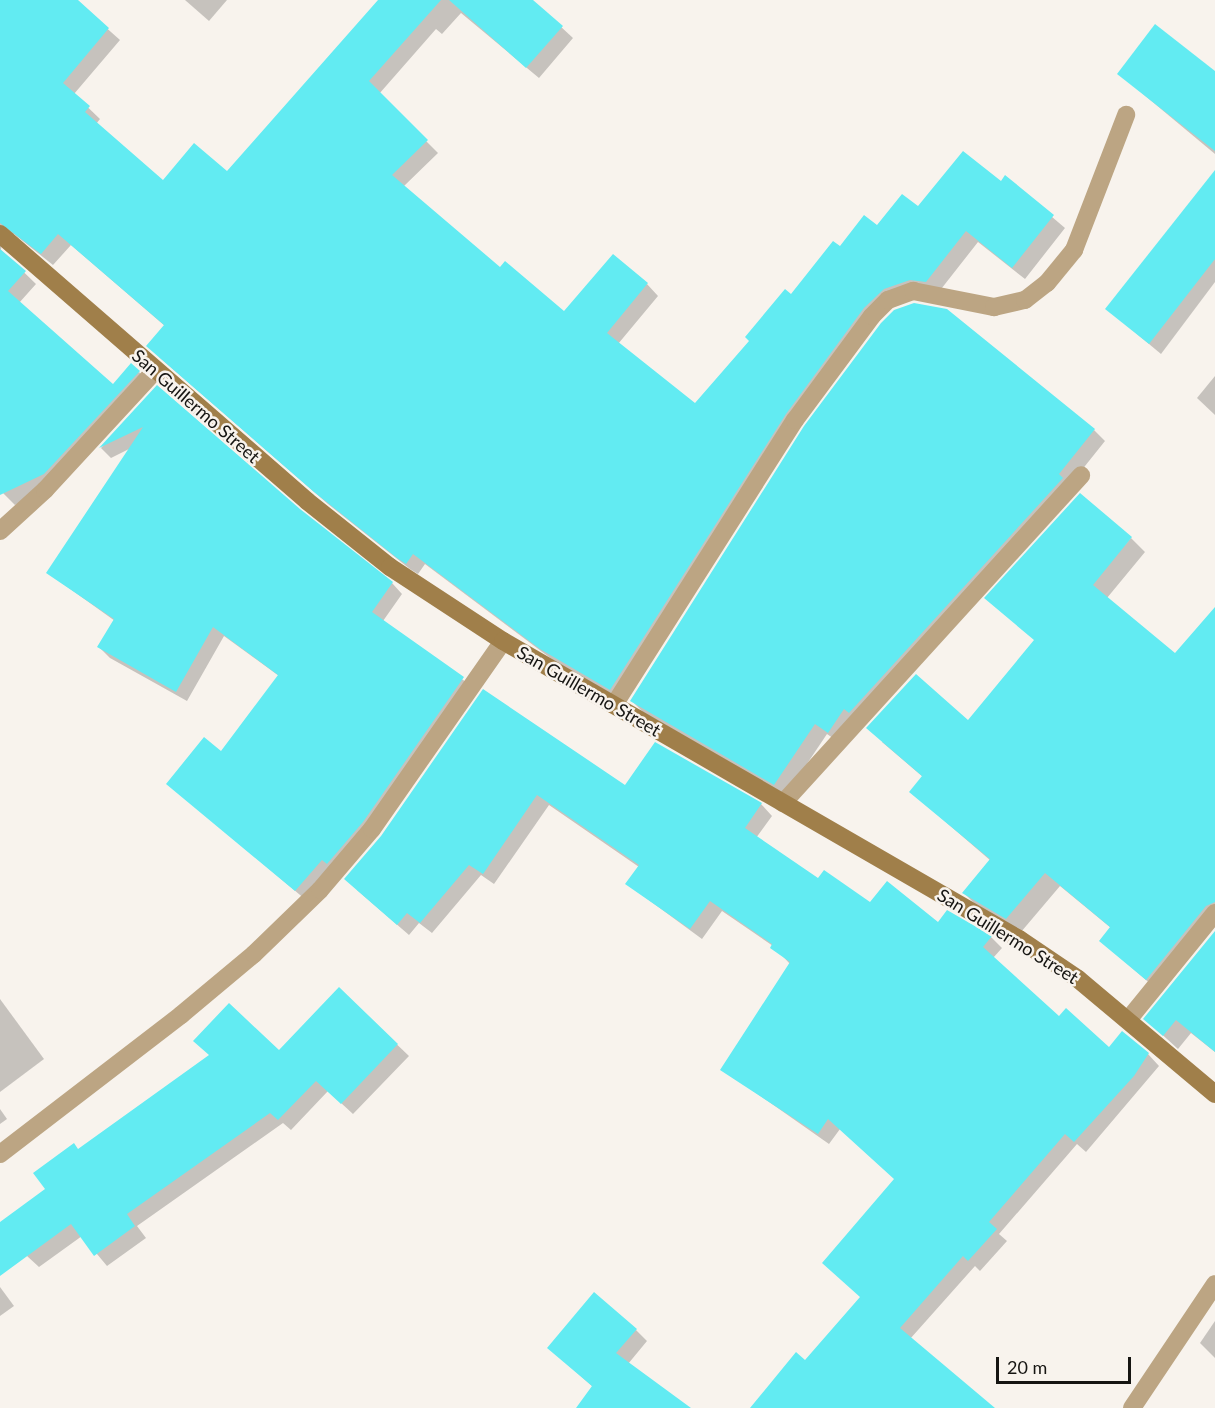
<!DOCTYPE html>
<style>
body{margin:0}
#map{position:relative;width:1215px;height:1408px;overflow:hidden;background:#f8f3ed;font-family:Lato,sans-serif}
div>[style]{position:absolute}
.shadow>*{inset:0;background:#0003}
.building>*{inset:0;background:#62ebf2}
.lane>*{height:18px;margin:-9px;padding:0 9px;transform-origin:9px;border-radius:9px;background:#bca583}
.street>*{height:18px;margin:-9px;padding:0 9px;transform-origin:9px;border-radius:9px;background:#bca583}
.secondary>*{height:18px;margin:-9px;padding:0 9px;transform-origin:9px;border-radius:9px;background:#a07f4a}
span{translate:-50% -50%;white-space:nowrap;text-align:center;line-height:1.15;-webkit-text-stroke:5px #f8f3ed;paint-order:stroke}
.street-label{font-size:18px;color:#161512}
.scale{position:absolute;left:996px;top:1357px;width:135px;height:27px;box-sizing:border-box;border:3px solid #161512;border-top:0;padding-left:8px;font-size:18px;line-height:21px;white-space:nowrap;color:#161512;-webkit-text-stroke:4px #f8f3ed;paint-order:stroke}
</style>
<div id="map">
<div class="shadow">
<i style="clip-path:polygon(0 0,75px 0,120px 40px,74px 94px,100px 119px,96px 124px,163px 182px,227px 173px,380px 0,532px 0,573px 38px,539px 78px,461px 13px,442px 34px,436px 29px,379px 94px,438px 153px,403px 187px,500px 269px,564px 313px,647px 284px,658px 296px,618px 344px,695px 405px,791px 297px,840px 248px,877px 227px,918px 209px,1001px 183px,1005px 177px,1065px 228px,1025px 279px,978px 242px,938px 293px,896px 301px,875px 320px,797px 426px,622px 700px,553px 660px,425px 564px,418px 574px,410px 569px,328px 504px,159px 357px,165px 326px,71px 245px,53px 265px,14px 234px,2px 238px,1px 250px,36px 284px,19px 303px,113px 386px,139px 372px,150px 383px,56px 485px,15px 505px,3px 493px,0 485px)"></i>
<i style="clip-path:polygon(185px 0,227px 0,209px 21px)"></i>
<i style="clip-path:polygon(1215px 73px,1215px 154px,1119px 74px)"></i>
<i style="clip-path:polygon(1215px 172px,1215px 282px,1161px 354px,1107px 309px)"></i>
<i style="clip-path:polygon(1215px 376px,1215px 415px,1197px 398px)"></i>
<i style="clip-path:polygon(157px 388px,299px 511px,392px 583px,402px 594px,383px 621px,474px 688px,306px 900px,168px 784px,221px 753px,279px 676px,224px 636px,187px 701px,110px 658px,99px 647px,115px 621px,48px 573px,131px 448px,111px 458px,101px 448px)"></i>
<i style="clip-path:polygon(1094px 430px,1105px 441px,1069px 486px,840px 743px,827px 734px,786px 795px,643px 712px,632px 701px)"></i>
<i style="clip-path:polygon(1131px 538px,1145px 552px,1107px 598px,1175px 655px,1215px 609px,1215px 926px,1161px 993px,1101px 941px,1111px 928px,1060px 886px,1021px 932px,978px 907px,964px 893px,991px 861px,911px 792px,923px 777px,882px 742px,968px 722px)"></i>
<i style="clip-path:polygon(484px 691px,626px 787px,761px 804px,772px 816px,756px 838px,818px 881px,870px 904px,938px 924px,947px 912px,991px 937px,1002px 948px,993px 958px,1059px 1018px,1109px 1049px,1148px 1054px,1159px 1066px,1086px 1152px,1077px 1144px,999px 1234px,1007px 1241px,980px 1271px,975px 1266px,910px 1339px,992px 1408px,752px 1408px,805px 1362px,861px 1297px,896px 1180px,840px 1129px,829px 1144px,722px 1069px,790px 964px,773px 946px,722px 911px,702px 939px,627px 884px,639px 867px,549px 805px,494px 884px,481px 875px,432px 933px,419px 923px,409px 935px,357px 890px,382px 836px)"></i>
<i style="clip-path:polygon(1215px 933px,1215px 1052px,1191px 1033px,1178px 1049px,1145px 1019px)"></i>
<i style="clip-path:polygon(339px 989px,409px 1056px,353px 1114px,328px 1091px,291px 1130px,283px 1123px,137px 1226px,146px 1238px,107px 1266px,82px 1236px,39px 1267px,27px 1256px,47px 1189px,79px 1151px,279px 1052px)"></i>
<i style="clip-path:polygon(0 999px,44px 1059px,0 1092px)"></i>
<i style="clip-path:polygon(0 1109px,7px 1119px,0 1124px)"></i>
<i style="clip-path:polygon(0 1287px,14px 1306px,0 1316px)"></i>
<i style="clip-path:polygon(1215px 1321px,1215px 1358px,1200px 1343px)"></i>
<i style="clip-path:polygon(636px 1330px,647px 1341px,628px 1364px,686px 1408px,578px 1408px,593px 1387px,549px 1348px)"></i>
</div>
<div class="building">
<i style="clip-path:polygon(0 0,78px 0,109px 28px,63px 83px,90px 106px,85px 112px,163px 180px,194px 143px,227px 171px,378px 0,441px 0,369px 81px,428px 140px,392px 175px,500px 267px,505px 261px,564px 311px,613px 254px,648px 283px,607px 333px,695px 403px,749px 341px,745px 337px,785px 289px,791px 294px,833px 241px,840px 246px,864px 215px,877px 225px,902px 194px,918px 206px,963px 151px,1001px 181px,1005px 175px,1054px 215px,1012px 268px,966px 231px,926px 282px,910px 280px,884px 289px,864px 308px,786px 414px,610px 690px,540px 649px,413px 554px,406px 564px,397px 558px,314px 492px,146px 346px,164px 325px,58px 234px,41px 254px,0 223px)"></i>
<i style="clip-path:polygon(449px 0,533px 0,563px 26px,526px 68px)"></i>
<i style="clip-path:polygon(1155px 24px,1215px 71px,1215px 151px,1117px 74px)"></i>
<i style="clip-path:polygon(1215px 170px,1215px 259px,1149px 344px,1105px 309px)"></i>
<i style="clip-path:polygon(0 249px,26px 271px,8px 291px,113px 384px,131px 363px,140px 371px,44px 474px,0 495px)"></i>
<i style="clip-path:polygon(914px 303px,947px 309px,1095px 429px,1059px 474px,1063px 478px,849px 713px,844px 709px,828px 733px,815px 724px,774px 785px,630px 701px,804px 426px,881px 323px,894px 310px)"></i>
<i style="clip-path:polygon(157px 385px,300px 509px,393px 582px,372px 612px,464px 677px,363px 822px,327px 864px,322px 860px,295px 891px,166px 784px,204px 737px,221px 751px,278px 675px,213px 627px,176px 692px,97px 647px,114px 619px,46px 573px,143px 427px,99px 448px)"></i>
<i style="clip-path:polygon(1080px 493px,1132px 537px,1093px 585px,1175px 653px,1215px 607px,1215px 902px,1206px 906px,1146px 980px,1099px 941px,1110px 927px,1045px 873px,1006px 919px,962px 893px,990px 859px,909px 792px,922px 776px,866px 728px,916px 674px,968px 720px,1034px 640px,984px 598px)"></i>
<i style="clip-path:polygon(483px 689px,625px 785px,655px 742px,762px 803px,745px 828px,818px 878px,824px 870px,870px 902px,887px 881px,938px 922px,947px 910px,992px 936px,983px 947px,1059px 1016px,1066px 1008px,1109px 1047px,1122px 1031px,1149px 1053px,1134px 1076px,1074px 1142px,1065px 1134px,989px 1222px,997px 1229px,968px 1261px,963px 1256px,900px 1328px,995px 1408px,750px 1408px,796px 1352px,805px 1360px,860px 1297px,822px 1263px,894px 1179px,828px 1119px,818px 1134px,720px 1070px,790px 962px,770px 948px,772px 944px,710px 901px,690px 929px,625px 884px,639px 865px,537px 795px,483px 874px,469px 865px,420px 923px,407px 913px,397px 925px,344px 879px,381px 836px)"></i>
<i style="clip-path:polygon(1215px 931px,1215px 1052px,1176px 1020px,1163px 1036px,1143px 1019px)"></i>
<i style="clip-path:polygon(339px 987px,398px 1044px,341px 1104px,316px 1081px,278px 1120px,270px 1113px,127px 1214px,135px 1226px,94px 1256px,71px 1224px,0 1276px,0 1222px,45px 1189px,33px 1173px,74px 1143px,78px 1149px,209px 1055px,193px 1041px,229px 1003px,279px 1050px)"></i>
<i style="clip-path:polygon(594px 1292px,637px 1329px,616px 1353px,691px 1408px,576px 1408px,592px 1386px,547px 1348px)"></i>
</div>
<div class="lane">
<i style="left:1128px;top:1020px;width:138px;rotate:-50.9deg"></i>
</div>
<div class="street">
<i style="left:0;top:531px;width:61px;rotate:-42.3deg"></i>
<i style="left:45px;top:490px;width:162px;rotate:-47.3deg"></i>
<i style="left:614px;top:705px;width:338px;rotate:-57.6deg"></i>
<i style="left:795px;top:420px;width:129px;rotate:-53.5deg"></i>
<i style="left:872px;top:316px;width:23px;rotate:-45deg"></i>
<i style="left:888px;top:300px;width:27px;rotate:-20deg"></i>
<i style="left:913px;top:291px;width:83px;rotate:11.2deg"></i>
<i style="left:994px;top:307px;width:32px;rotate:-13deg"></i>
<i style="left:1025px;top:300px;width:28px;rotate:-38deg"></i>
<i style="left:1047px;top:283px;width:43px;rotate:-50.7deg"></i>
<i style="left:1074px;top:250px;width:145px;rotate:-68.9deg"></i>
<i style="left:783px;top:803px;width:443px;rotate:-47.7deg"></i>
<i style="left:0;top:1154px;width:228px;rotate:-37.5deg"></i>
<i style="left:181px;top:1015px;width:95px;rotate:-39.9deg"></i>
<i style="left:254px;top:954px;width:92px;rotate:-44.1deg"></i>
<i style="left:320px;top:890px;width:80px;rotate:-49.6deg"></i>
<i style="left:372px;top:829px;width:229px;rotate:-55.1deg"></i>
<i style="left:1132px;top:1408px;width:149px;rotate:-56.2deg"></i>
</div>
<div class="secondary">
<i style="left:0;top:234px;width:407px;rotate:41deg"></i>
<i style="left:307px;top:501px;width:106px;rotate:38.5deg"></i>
<i style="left:390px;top:567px;width:135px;rotate:33.2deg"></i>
<i style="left:503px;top:641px;width:596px;rotate:30.01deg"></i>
<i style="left:1019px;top:939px;width:71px;rotate:34.1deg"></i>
<i style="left:1078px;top:979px;width:179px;rotate:40deg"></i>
</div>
<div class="street-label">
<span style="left:196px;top:406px;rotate:41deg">San Guillermo Street</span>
<span style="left:589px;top:691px;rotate:30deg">San Guillermo Street</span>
<span style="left:1008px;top:936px;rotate:32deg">San Guillermo Street</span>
</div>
<div class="scale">20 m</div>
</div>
